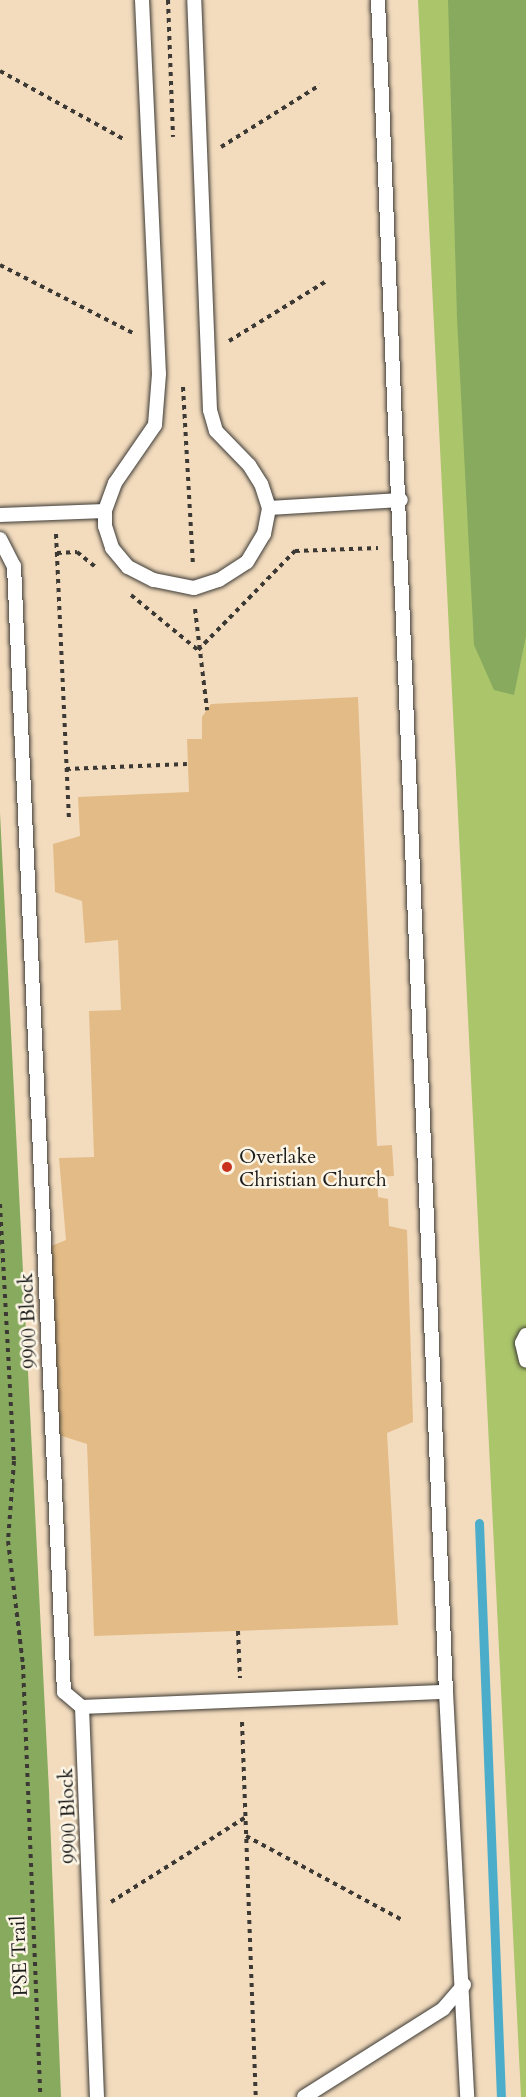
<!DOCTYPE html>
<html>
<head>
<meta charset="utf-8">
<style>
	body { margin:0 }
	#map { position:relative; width:526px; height:2097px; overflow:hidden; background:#f3dcbe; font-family:Cardo,serif }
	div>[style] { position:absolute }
	.green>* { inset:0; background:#abc56b }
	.forest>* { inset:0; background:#88aa5f }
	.stream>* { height:9px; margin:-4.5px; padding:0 4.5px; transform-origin:4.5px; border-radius:4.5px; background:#4cadcb }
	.building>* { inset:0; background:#e3bb86 }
	.path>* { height:4px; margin-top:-2px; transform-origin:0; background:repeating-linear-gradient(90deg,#3c3934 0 4.5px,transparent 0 9px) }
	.roads { filter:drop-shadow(0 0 2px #3c3934) drop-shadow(0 0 2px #3c3934) }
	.service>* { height:14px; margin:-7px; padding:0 7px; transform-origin:7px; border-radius:7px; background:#fff }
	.dots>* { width:16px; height:16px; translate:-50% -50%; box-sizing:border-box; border:3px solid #fcf5e5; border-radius:50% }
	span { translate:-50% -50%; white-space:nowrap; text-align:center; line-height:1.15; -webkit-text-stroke:5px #fcf5e5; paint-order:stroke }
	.poi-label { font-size:20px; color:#1c1c1c }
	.left { translate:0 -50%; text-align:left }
	.street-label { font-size:20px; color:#1c1c1c }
</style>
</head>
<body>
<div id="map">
	<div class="green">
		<div style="clip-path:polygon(418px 0,526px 0,526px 2097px,521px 2097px)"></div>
	</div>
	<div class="forest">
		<div style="clip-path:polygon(448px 0,526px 0,526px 636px,514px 695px,494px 690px,474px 645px,457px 318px)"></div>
		<div style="clip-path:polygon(0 813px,49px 1791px,61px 2097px,0 2097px)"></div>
	</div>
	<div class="stream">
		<div style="left:479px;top:1523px;width:574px;rotate:87.81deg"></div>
	</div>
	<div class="building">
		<div style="clip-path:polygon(358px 697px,377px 1146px,392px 1145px,394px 1176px,377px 1177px,378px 1197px,388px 1199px,389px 1226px,407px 1230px,413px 1422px,387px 1433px,398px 1625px,94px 1636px,87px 1444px,59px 1435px,51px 1246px,66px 1240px,59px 1158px,94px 1157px,89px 1011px,121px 1010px,118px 940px,85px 943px,82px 901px,55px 892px,53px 844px,80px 836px,78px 797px,189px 792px,187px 739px,202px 739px,202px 717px,211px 704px)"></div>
	</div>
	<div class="path">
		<div style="left:168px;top:0;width:137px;rotate:87.9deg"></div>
		<div style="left:0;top:71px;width:143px;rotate:28.9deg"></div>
		<div style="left:221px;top:147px;width:117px;rotate:-32.1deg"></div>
		<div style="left:0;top:265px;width:152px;rotate:27.1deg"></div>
		<div style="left:229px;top:341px;width:116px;rotate:-31.6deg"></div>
		<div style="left:183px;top:387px;width:179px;rotate:86.8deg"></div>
		<div style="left:56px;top:534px;width:287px;rotate:87.4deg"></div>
		<div style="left:57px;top:553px;width:20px;rotate:-3deg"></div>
		<div style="left:77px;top:552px;width:26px;rotate:39deg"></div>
		<div style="left:131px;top:595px;width:87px;rotate:39.4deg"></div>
		<div style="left:198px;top:650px;width:139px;rotate:-45.6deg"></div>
		<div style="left:295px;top:551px;width:83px;rotate:-2.1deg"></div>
		<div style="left:195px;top:609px;width:102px;rotate:83.2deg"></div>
		<div style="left:66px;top:769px;width:121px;rotate:-2.4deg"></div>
		<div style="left:0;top:1204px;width:257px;rotate:86.9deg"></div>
		<div style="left:14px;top:1461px;width:80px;rotate:94.3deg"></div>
		<div style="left:8px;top:1541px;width:125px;rotate:83.1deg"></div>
		<div style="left:23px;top:1665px;width:432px;rotate:87.7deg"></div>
		<div style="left:238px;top:1631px;width:47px;rotate:87.6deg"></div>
		<div style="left:242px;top:1722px;width:375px;rotate:87.9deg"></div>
		<div style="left:246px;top:1836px;width:179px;rotate:28.3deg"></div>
		<div style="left:111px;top:1902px;width:160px;rotate:-32.2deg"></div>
	</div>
	<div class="roads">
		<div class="service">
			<div style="left:142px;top:0;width:374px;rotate:87.4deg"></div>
			<div style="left:159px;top:374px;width:51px;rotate:94.5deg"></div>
			<div style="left:155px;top:425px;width:70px;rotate:124.6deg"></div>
			<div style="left:115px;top:483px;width:30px;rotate:110deg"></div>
			<div style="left:105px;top:511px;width:15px;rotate:90deg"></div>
			<div style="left:105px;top:526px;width:23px;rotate:72deg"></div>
			<div style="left:112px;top:548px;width:25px;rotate:50deg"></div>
			<div style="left:128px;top:567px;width:29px;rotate:27deg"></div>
			<div style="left:154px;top:580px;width:41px;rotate:11.3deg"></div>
			<div style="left:194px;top:588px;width:26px;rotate:-18deg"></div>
			<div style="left:219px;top:580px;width:33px;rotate:-33deg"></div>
			<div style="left:247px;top:562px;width:33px;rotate:-59deg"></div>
			<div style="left:264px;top:534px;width:26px;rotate:-79deg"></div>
			<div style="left:269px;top:508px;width:25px;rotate:-108deg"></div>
			<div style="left:261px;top:484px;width:22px;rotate:-122deg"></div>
			<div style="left:249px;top:465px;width:47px;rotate:-134.1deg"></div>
			<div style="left:216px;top:431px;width:22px;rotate:-106deg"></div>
			<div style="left:210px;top:410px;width:410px;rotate:-92.2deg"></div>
			<div style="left:378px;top:0;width:1693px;rotate:87.7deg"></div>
			<div style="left:446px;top:1692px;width:406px;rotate:87deg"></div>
			<div style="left:269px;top:508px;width:132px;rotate:-3.5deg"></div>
			<div style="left:0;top:515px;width:105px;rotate:-2.2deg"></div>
			<div style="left:0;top:539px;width:30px;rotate:63deg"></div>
			<div style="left:14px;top:566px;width:1127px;rotate:87.46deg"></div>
			<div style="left:64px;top:1692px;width:23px;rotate:40deg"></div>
			<div style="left:82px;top:1707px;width:390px;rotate:87.8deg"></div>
			<div style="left:526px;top:1335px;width:9px;rotate:117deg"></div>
			<div style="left:522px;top:1343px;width:18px;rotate:77deg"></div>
			<div style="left:82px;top:1707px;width:364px;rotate:-2.4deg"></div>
			<div style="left:304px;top:2097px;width:165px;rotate:-32.3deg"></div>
			<div style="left:443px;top:2009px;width:32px;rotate:-49deg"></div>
		</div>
	</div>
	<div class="dots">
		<div style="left:227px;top:1167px;background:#c8321e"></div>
	</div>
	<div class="poi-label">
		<span class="left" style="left:239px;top:1168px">Overlake<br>Christian Church</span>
	</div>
	<div class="street-label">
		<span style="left:28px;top:1321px;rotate:-93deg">9900 Block</span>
		<span style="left:68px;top:1816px;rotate:-93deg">9900 Block</span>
		<span style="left:19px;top:1956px;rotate:-92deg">PSE Trail</span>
	</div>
</div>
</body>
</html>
